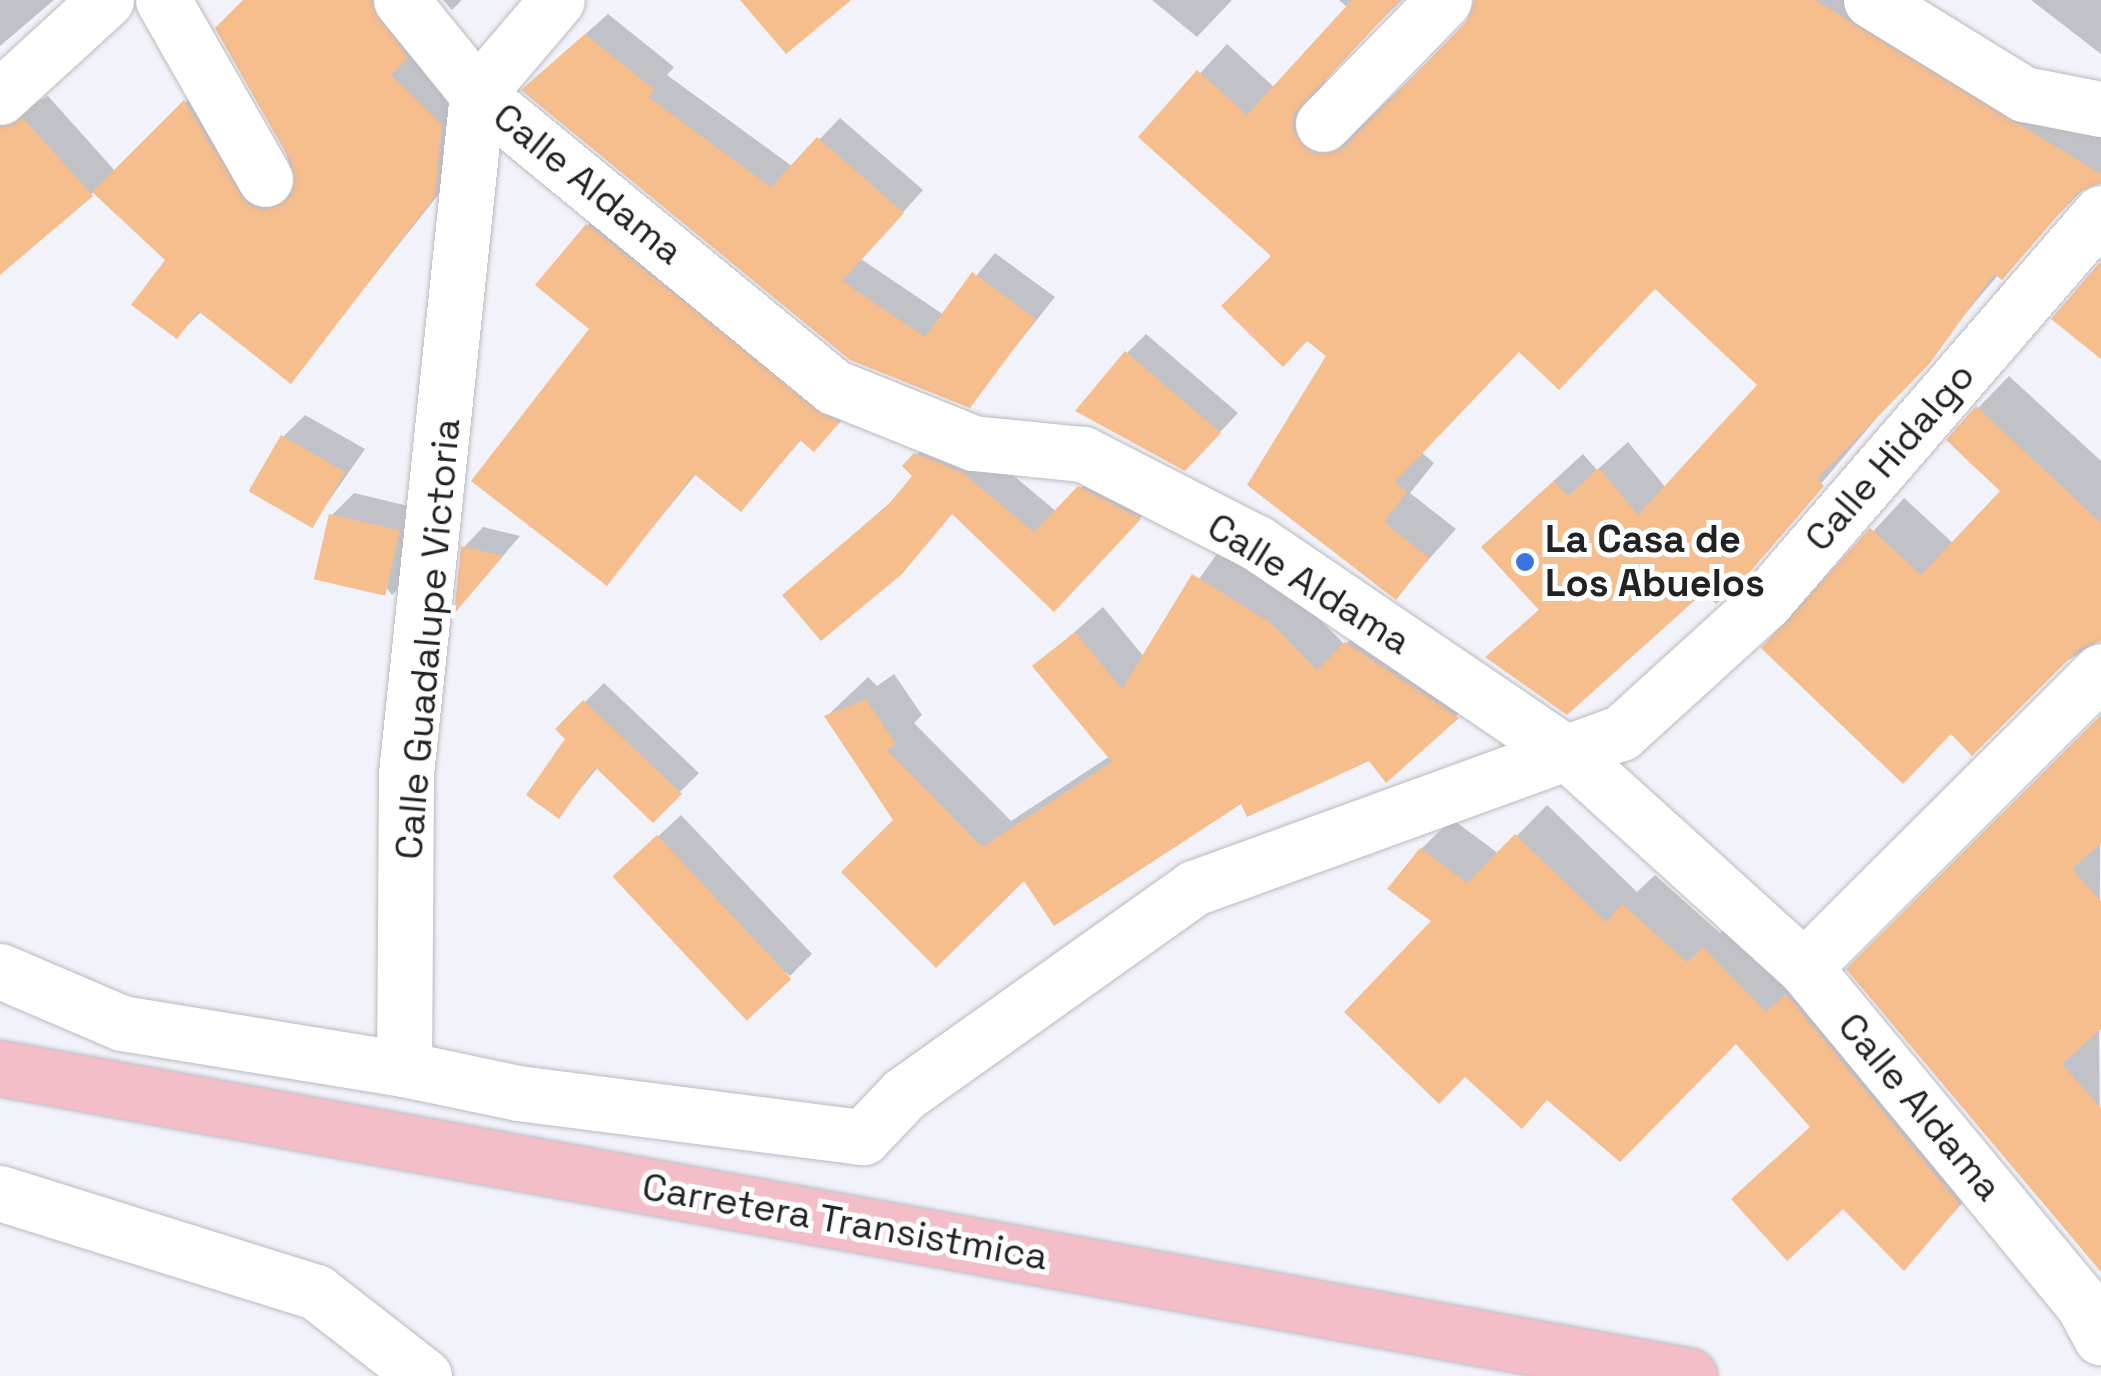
<!DOCTYPE html>
<html>
<head>
<meta charset="utf-8">
<style>
	body { margin:0 }
	#map { position:relative; width:2101px; height:1376px; overflow:hidden; background:#f2f2fa; font-family:"Space Grotesk",sans-serif }
	div>[style] { position:absolute }
	.shadow>* { inset:0; background:#0003 }
	.building>* { inset:0; background:#f6bd8d; transform-origin:0 0 }
	.roads { filter:drop-shadow(0 0 2px #bab9c1) drop-shadow(0 0 2px #bab9c1) }
	.minor>* { height:55px; margin:-27.5px; padding:0 27.5px; transform-origin:27.5px; border-radius:27.5px; background:#fff }
	.major>* { height:55px; margin:-27.5px; padding:0 27.5px; transform-origin:27.5px; border-radius:27.5px; background:#f4bec8 }
	.dots>* { width:28px; height:28px; translate:-50% -50%; box-sizing:border-box; border:5px solid #fff; border-radius:50% }
	span { translate:-50% -50%; white-space:nowrap; text-align:center; line-height:1.15; -webkit-text-stroke:10px #fff; paint-order:stroke }
	.street-label { font-size:38px; color:#222225 }
	.poi-label { font-size:38px; color:#222225; font-weight:700 }
	.left { translate:0 -50%; text-align:left }
</style>
</head>
<body>
<div id="map">
	<div class="shadow">
		<div style="clip-path:polygon(0 0,54px 0,0 46px)"></div>
		<div style="clip-path:polygon(246px 0,411px 0,468px 97px,462px 165px,291px 380px,202px 311px,177px 336px,168px 260px,95px 191px,9px 263px,0 256px,0 94px,31px 105px,48px 96px,116px 172px,213px 75px,294px 183px)"></div>
		<div style="clip-path:polygon(443px 0,462px 0,452px 10px)"></div>
		<div style="clip-path:polygon(1152px 0,1232px 0,1197px 37px)"></div>
		<div style="clip-path:polygon(1339px 0,1402px 0,1328px 72px,1320px 102px,1330px 120px,1360px 127px,1469px 23px,1474px 0,1896px 0,2101px 128px,2101px 184px,2091px 182px,1999px 274px,1741px 578px,1489px 656px,1541px 608px,1512px 519px,1583px 454px,1597px 470px,1628px 442px,1666px 488px,1761px 385px,1655px 287px,1519px 349px,1421px 452px,1434px 463px,1410px 493px,1456px 529px,1396px 596px,1329px 355px,1275px 255px,1142px 137px,1227px 44px,1275px 88px,1348px 8px)"></div>
		<div style="clip-path:polygon(2031px 0,2101px 0,2101px 54px)"></div>
		<div style="clip-path:polygon(608px 14px,674px 67px,667px 75px,793px 167px,840px 118px,923px 190px,861px 259px,944px 315px,995px 253px,1055px 297px,969px 405px,546px 69px)"></div>
		<div style="clip-path:polygon(610px 203px,859px 399px,836px 427px,802px 439px,741px 509px,697px 473px,607px 583px,588px 225px)"></div>
		<div style="clip-path:polygon(1146px 334px,1238px 413px,1205px 448px,1127px 353px)"></div>
		<div style="clip-path:polygon(2009px 376px,2101px 461px,2101px 640px,1952px 731px,1765px 648px,1904px 498px,1954px 544px,2003px 491px,1978px 408px)"></div>
		<div style="clip-path:polygon(305px 415px,365px 449px,312px 525px,283px 437px)"></div>
		<div style="clip-path:polygon(939px 432px,984px 451px,1057px 512px,1102px 466px,1161px 496px,1076px 586px,954px 512px,900px 572px,785px 595px,901px 493px,916px 476px,916px 455px)"></div>
		<div style="clip-path:polygon(354px 493px,421px 509px,414px 573px,392px 595px,331px 516px)"></div>
		<div style="clip-path:polygon(483px 527px,520px 536px,473px 591px,464px 547px)"></div>
		<div style="clip-path:polygon(1221px 548px,1298px 597px,1345px 645px,1373px 617px,1484px 690px,1387px 780px,1370px 758px,1024px 877px,896px 820px,827px 716px,868px 677px,877px 686px,894px 674px,922px 715px,914px 723px,1011px 821px,1110px 756px,1036px 666px,1103px 607px,1144px 657px)"></div>
		<div style="clip-path:polygon(604px 683px,699px 773px,653px 819px,598px 767px,559px 815px,568px 738px,558px 729px)"></div>
		<div style="clip-path:polygon(2101px 718px,2099px 1028px,2101px 1263px,1850px 969px)"></div>
		<div style="clip-path:polygon(1547px 805px,1637px 892px,1655px 875px,1720px 933px,1735px 918px,1989px 1173px,1904px 1268px,1843px 1205px,1812px 1126px,1737px 1040px,1434px 921px,1421px 849px,1452px 819px,1499px 854px)"></div>
		<div style="clip-path:polygon(681px 815px,812px 954px,790px 976px,638px 855px)"></div>
	</div>
	<div class="building">
		<div style="clip-path:polygon(243px 0,371px 0,408px 58px,391px 75px,442px 125px,435px 196px,291px 384px,198px 311px,177px 339px,131px 305px,165px 260px,92px 192px,184px 100px,248px 205px,266px 210px,291px 196px,292px 164px,215px 28px)"></div>
		<div style="clip-path:polygon(740px 0,851px 0,786px 54px)"></div>
		<div style="clip-path:polygon(1352px 0,1400px 0,1293px 115px,1293px 133px,1316px 154px,1345px 146px,1466px 22px,1474px 0,1815px 0,2101px 174px,2101px 183px,2077px 193px,2002px 280px,1994px 274px,1930px 363px,1817px 479px,1824px 486px,1743px 580px,1716px 604px,1704px 592px,1567px 715px,1485px 657px,1539px 610px,1481px 547px,1554px 481px,1568px 496px,1599px 468px,1638px 515px,1757px 385px,1655px 289px,1559px 390px,1519px 352px,1395px 482px,1407px 492px,1384px 522px,1429px 558px,1396px 600px,1247px 485px,1326px 356px,1307px 341px,1283px 367px,1221px 306px,1271px 256px,1138px 137px,1197px 70px,1247px 115px)"></div>
		<div style="clip-path:polygon(585px 34px,655px 90px,648px 97px,771px 187px,817px 137px,904px 213px,842px 281px,925px 337px,972px 272px,1036px 319px,970px 408px,850px 360px,521px 90px)"></div>
		<div style="clip-path:polygon(23px 118px,93px 196px,0 275px,0 127px)"></div>
		<div style="clip-path:polygon(586px 224px,839px 423px,814px 452px,800px 440px,741px 512px,694px 474px,607px 586px,471px 481px,589px 329px,535px 285px)"></div>
		<div style="clip-path:polygon(2101px 261px,2101px 359px,2051px 319px)"></div>
		<div style="clip-path:polygon(1125px 351px,1221px 433px,1185px 471px,1075px 411px)"></div>
		<div style="clip-path:polygon(1976px 406px,2101px 523px,2101px 641px,2079px 649px,1972px 756px,1951px 734px,1903px 784px,1761px 648px,1870px 528px,1921px 575px,2000px 491px,1946px 440px)"></div>
		<div style="left:281px;top:435px;width:74px;height:65px;rotate:30deg"></div>
		<div style="clip-path:polygon(914px 453px,962px 472px,1034px 532px,1078px 486px,1141px 519px,1054px 612px,952px 514px,902px 574px,821px 641px,782px 595px,889px 504px,912px 476px,902px 466px)"></div>
		<div style="left:329px;top:514px;width:73px;height:67px;rotate:13deg"></div>
		<div style="clip-path:polygon(461px 546px,503px 556px,454px 614px)"></div>
		<div style="clip-path:polygon(1192px 574px,1271px 623px,1317px 670px,1345px 642px,1459px 718px,1386px 783px,1369px 761px,1247px 817px,1241px 804px,1054px 926px,1024px 881px,936px 968px,841px 872px,893px 820px,824px 716px,866px 699px,896px 744px,887px 750px,982px 847px,1112px 762px,1032px 666px,1075px 632px,1122px 689px)"></div>
		<div style="clip-path:polygon(583px 700px,682px 794px,653px 823px,595px 767px,559px 819px,526px 795px,565px 739px,555px 729px)"></div>
		<div style="clip-path:polygon(2101px 715px,2101px 843px,2072px 869px,2101px 901px,2101px 1029px,2062px 1064px,2101px 1108px,2101px 1272px,1846px 969px)"></div>
		<div style="clip-path:polygon(1515px 834px,1606px 922px,1622px 904px,1687px 962px,1703px 947px,1766px 1012px,1786px 994px,1960px 1205px,1904px 1271px,1843px 1209px,1787px 1261px,1731px 1199px,1810px 1127px,1736px 1044px,1620px 1162px,1547px 1100px,1522px 1129px,1465px 1077px,1439px 1104px,1344px 1012px,1431px 921px,1387px 889px,1420px 848px,1467px 883px)"></div>
		<div style="left:657px;top:835px;width:197px;height:61px;rotate:47deg"></div>
	</div>
	<div class="roads">
		<div class="minor">
			<div style="left:163px;top:0;width:206px;rotate:60.3deg"></div>
			<div style="left:401px;top:0;width:121px;rotate:51deg"></div>
			<div style="left:477px;top:94px;width:462px;rotate:39.4deg"></div>
			<div style="left:834px;top:387px;width:150px;rotate:21.9deg"></div>
			<div style="left:973px;top:443px;width:111px;rotate:5.7deg"></div>
			<div style="left:1083px;top:454px;width:195px;rotate:27.1deg"></div>
			<div style="left:1257px;top:543px;width:379px;rotate:34.2deg"></div>
			<div style="left:1571px;top:756px;width:314px;rotate:42.2deg"></div>
			<div style="left:1804px;top:967px;width:438px;rotate:50.4deg"></div>
			<div style="left:2083px;top:1304px;width:38px;rotate:62deg"></div>
			<div style="left:1871px;top:0;width:180px;rotate:31.6deg"></div>
			<div style="left:2024px;top:94px;width:78px;rotate:11deg"></div>
			<div style="left:0;top:97px;width:144px;rotate:-42.5deg"></div>
			<div style="left:1323px;top:124px;width:173px;rotate:-45.7deg"></div>
			<div style="left:1804px;top:967px;width:419px;rotate:-44.9deg"></div>
			<div style="left:0;top:971px;width:133px;rotate:23.1deg"></div>
			<div style="left:122px;top:1023px;width:286px;rotate:9.3deg"></div>
			<div style="left:404px;top:1069px;width:295px;rotate:-89.6deg"></div>
			<div style="left:406px;top:774px;width:684px;rotate:-84.04deg"></div>
			<div style="left:477px;top:94px;width:123px;rotate:-49.6deg"></div>
			<div style="left:404px;top:1069px;width:116px;rotate:11.9deg"></div>
			<div style="left:518px;top:1093px;width:348px;rotate:7.3deg"></div>
			<div style="left:863px;top:1137px;width:59px;rotate:-46.4deg"></div>
			<div style="left:904px;top:1094px;width:356px;rotate:-35.4deg"></div>
			<div style="left:1194px;top:888px;width:454px;rotate:-20deg"></div>
			<div style="left:1621px;top:733px;width:195px;rotate:-42.3deg"></div>
			<div style="left:1765px;top:602px;width:514px;rotate:-49.18deg"></div>
			<div style="left:0;top:1193px;width:331px;rotate:17.4deg"></div>
			<div style="left:316px;top:1292px;width:137px;rotate:37.9deg"></div>
		</div>
		<div class="major">
			<div style="left:0;top:1068px;width:1717px;rotate:10.33deg"></div>
		</div>
	</div>
	<div class="dots">
		<div style="left:1525px;top:562px;background:#3d72e2"></div>
	</div>
	<div class="street-label">
		<span style="left:588px;top:184px;rotate:39deg">Calle Aldama</span>
		<span style="left:1890px;top:457px;rotate:-49deg">Calle Hidalgo</span>
		<span style="left:1309px;top:584px;rotate:32deg">Calle Aldama</span>
		<span style="left:428px;top:639px;rotate:-85deg">Calle Guadalupe Victoria</span>
		<span style="left:1920px;top:1107px;rotate:50deg">Calle Aldama</span>
		<span style="left:845px;top:1222px;rotate:10deg">Carretera Transistmica</span>
	</div>
	<div class="poi-label">
		<span class="left" style="left:1545px;top:562px">La Casa de<br>Los Abuelos</span>
	</div>
</div>
</body>
</html>
